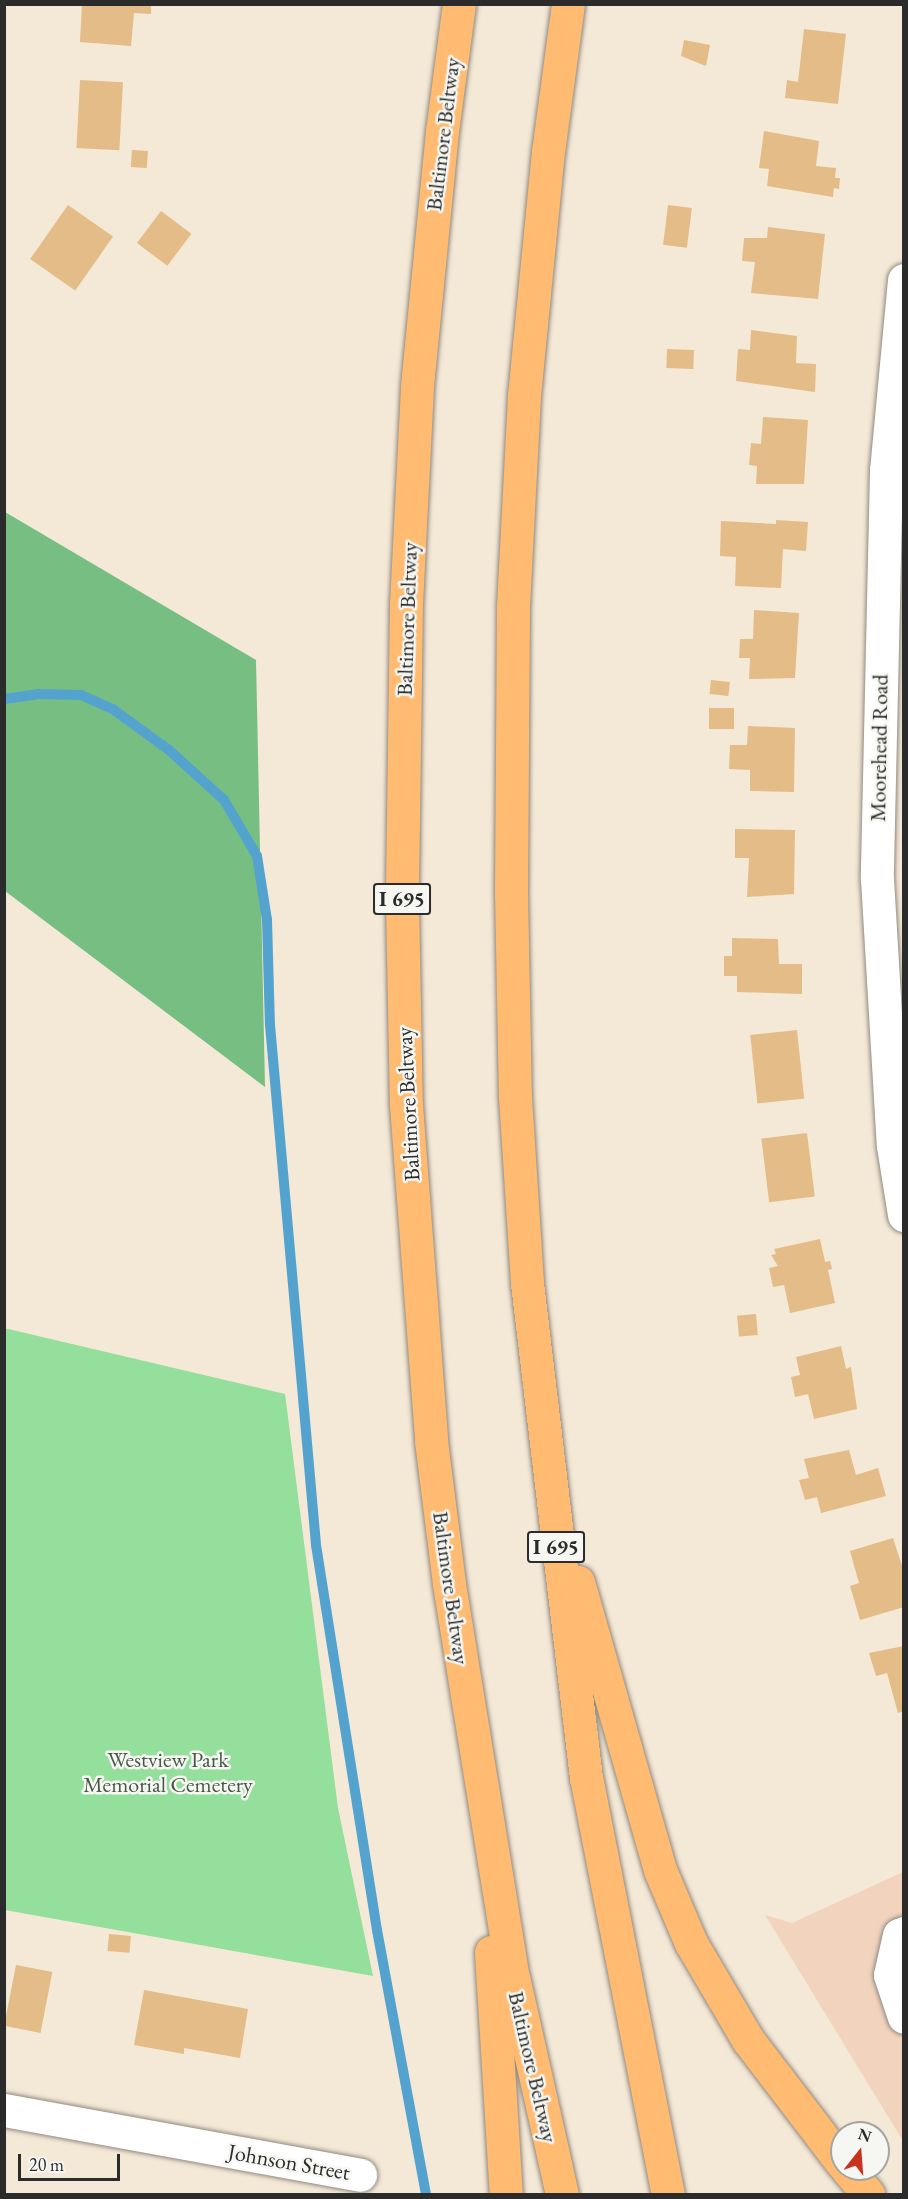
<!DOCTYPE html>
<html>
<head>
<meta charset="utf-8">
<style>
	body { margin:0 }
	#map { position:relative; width:908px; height:2199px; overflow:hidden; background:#f4e8d6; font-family:"EB Garamond",serif }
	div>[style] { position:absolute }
	.built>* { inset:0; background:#f2d4be }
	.green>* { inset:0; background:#94df9b }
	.forest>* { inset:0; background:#77be83 }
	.stream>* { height:10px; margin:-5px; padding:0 5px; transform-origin:5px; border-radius:5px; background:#54a3ce }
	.building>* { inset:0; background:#e4bc87; transform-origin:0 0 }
	.roads { filter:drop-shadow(0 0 2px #908a80) drop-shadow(0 0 2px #908a80) }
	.minor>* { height:33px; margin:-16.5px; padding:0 16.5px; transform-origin:16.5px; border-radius:16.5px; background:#fff }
	.highway>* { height:33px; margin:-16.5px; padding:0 16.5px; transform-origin:16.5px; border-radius:16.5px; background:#ffbb71 }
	span { translate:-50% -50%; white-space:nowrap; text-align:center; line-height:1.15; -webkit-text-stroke:5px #f6f6f2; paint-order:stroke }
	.shield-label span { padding:2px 4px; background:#f6f6f2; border:2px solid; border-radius:4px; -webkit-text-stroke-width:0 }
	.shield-label { font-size:21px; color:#2b2b2b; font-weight:700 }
	.street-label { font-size:22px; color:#2b2b2b }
	.park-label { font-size:22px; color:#455847 }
	.frame { position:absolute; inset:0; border:6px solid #2b2b2b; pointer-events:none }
	.north { position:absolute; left:830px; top:2121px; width:60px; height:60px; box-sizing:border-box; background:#f6f6f2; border:2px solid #a5a5a2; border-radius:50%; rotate:17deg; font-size:16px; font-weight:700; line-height:24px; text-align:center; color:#2b2b2b }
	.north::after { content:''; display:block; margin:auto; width:21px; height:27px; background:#c8321e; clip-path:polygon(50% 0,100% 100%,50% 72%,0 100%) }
	.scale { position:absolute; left:18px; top:2154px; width:102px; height:27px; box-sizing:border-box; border:3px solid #2b2b2b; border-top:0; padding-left:8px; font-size:18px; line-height:21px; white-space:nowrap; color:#2b2b2b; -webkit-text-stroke:4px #f6f6f2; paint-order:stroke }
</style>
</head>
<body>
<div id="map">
	<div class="built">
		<div style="clip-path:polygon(903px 1872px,903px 2141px,765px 1915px,792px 1923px)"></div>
	</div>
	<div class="green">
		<div style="clip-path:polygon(4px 1328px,285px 1394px,338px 1808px,373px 1976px,5px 1910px)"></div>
	</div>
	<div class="forest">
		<div style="clip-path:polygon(5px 512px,256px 660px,265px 1087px,5px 891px)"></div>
	</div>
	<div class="stream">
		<div style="left:4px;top:699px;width:34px;rotate:-8deg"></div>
		<div style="left:38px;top:694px;width:43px;rotate:1.3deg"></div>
		<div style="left:81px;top:695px;width:36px;rotate:24deg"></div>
		<div style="left:114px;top:710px;width:68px;rotate:36deg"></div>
		<div style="left:169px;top:750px;width:74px;rotate:42.3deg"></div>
		<div style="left:224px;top:800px;width:65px;rotate:59.5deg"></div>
		<div style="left:257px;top:856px;width:65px;rotate:81.1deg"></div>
		<div style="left:267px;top:920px;width:105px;rotate:88.4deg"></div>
		<div style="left:270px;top:1025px;width:522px;rotate:84.94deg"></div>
		<div style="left:316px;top:1545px;width:390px;rotate:81deg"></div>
		<div style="left:377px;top:1930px;width:269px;rotate:79.5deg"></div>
	</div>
	<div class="building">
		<div style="clip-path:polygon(82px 4px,151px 4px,151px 14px,134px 13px,131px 46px,80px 42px)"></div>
		<div style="clip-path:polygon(804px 29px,846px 34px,838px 104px,785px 98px,787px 80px,798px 82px)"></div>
		<div style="clip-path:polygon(684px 40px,710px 45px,706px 66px,681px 56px)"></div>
		<div style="left:80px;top:80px;width:43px;height:68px;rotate:3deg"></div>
		<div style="clip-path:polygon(764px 131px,819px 141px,816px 166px,836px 168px,835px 178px,840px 178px,839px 189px,834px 188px,833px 197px,767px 186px,769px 169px,759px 168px)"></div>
		<div style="left:132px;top:150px;width:16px;height:17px;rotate:4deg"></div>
		<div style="left:68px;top:205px;width:55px;height:66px;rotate:35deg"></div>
		<div style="left:668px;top:205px;width:24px;height:40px;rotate:7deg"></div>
		<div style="left:161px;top:211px;width:38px;height:40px;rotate:37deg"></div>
		<div style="clip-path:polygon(768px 227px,825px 234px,818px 299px,751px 293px,755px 262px,742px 261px,744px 238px,767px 238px)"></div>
		<div style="clip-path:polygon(751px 330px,797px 336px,796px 363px,816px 364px,815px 392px,736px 381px,738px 349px,750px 350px)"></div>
		<div style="left:667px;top:349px;width:27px;height:19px;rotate:2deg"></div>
		<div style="clip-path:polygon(763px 417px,808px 420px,804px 484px,756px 484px,757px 466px,749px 465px,751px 443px,761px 444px)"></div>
		<div style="clip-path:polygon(776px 520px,808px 522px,806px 551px,783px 549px,781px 588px,735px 586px,736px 557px,720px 556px,721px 521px,776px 524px)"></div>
		<div style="clip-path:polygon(754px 610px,799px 613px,795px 678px,749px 679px,750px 658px,739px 658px,740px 639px,753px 639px)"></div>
		<div style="left:711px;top:680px;width:19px;height:14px;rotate:6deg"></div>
		<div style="left:709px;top:708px;width:25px;height:21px"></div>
		<div style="clip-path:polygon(748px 726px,795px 728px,794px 792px,750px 791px,750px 770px,729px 769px,730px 745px,747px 745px)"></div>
		<div style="clip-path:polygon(735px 829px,795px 830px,794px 894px,747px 897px,749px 858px,735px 858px)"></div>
		<div style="clip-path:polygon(732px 938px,778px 939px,779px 964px,802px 964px,802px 994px,737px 992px,737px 976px,724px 976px,724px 956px,732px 956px)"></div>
		<div style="left:797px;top:1030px;width:69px;height:47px;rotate:84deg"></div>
		<div style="left:807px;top:1133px;width:64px;height:46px;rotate:83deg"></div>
		<div style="clip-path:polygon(820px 1239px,825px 1262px,830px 1261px,832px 1269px,828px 1270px,835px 1303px,790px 1313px,784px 1285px,773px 1287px,769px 1268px,778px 1266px,771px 1255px,776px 1254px,774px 1249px)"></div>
		<div style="left:756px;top:1314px;width:21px;height:19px;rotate:85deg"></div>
		<div style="clip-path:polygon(841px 1346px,846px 1369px,851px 1367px,857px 1409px,814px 1419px,808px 1394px,795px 1397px,791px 1377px,800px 1375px,796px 1357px)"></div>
		<div style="clip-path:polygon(849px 1450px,856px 1475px,878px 1468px,886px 1496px,821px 1513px,817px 1497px,805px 1500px,799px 1480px,809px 1478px,804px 1459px)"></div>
		<div style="clip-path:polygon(893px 1538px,904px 1572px,904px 1607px,860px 1620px,850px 1586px,859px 1583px,850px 1551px)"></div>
		<div style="clip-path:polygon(904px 1646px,904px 1711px,898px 1713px,887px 1673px,876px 1676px,869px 1653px)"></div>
		<div style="left:109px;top:1934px;width:22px;height:17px;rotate:5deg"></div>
		<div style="left:16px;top:1965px;width:37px;height:62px;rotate:11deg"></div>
		<div style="clip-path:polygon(144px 1990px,248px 2009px,240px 2058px,184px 2048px,184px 2054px,134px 2045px)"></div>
	</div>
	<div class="roads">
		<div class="minor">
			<div style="left:904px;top:280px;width:191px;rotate:95.4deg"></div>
			<div style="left:886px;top:470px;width:409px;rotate:91.3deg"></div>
			<div style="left:877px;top:879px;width:267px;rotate:86.6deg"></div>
			<div style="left:893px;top:1146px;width:70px;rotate:80.9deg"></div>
			<div style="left:904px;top:1933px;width:5px;rotate:158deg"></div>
			<div style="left:899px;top:1935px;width:41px;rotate:102.7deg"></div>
			<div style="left:890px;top:1975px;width:44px;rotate:71.6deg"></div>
			<div style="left:4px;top:2110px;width:362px;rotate:10.3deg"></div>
		</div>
		<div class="highway">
			<div style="left:459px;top:4px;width:128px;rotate:97.6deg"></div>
			<div style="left:442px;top:131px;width:257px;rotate:95.6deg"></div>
			<div style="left:417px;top:387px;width:216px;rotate:92.9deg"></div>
			<div style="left:406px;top:603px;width:299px;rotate:90.8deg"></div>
			<div style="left:402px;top:902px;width:203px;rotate:88.9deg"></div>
			<div style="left:406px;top:1105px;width:337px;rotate:85.7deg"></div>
			<div style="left:431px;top:1441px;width:144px;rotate:82.8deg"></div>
			<div style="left:449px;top:1584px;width:398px;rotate:80.8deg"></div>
			<div style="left:513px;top:1977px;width:222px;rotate:77.3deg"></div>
			<div style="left:568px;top:4px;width:148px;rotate:97.7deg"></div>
			<div style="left:548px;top:151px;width:246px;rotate:95.6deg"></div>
			<div style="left:524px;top:396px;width:210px;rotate:93deg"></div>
			<div style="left:513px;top:606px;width:286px;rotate:90.4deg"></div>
			<div style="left:511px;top:892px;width:205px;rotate:88.9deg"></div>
			<div style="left:515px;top:1097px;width:186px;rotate:86.3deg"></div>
			<div style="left:527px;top:1283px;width:498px;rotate:83.2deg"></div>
			<div style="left:586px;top:1777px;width:425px;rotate:78.9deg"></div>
			<div style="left:578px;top:1582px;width:299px;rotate:74.1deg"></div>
			<div style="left:660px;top:1870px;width:79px;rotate:67deg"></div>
			<div style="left:691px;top:1943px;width:113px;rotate:59.6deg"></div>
			<div style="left:748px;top:2040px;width:155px;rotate:52.6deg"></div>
			<div style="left:491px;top:1952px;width:242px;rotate:86.5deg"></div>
			<div style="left:847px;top:2169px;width:33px;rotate:50deg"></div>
		</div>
	</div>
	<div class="shield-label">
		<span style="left:402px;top:899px">I 695</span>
		<span style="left:556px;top:1547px">I 695</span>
	</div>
	<div class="street-label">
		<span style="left:443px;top:134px;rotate:-83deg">Baltimore Beltway</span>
		<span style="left:407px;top:619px;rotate:-88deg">Baltimore Beltway</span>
		<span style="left:879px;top:748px;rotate:-89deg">Moorehead Road</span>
		<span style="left:408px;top:1104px;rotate:-93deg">Baltimore Beltway</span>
		<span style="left:451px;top:1588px;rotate:82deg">Baltimore Beltway</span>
		<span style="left:533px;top:2067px;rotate:77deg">Baltimore Beltway</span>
		<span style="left:289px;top:2162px;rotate:10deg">Johnson Street</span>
	</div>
	<div class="park-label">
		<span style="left:168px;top:1772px">Westview Park<br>Memorial Cemetery</span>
	</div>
	<div class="frame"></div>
	<div class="north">N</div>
	<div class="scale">20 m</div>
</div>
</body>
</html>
